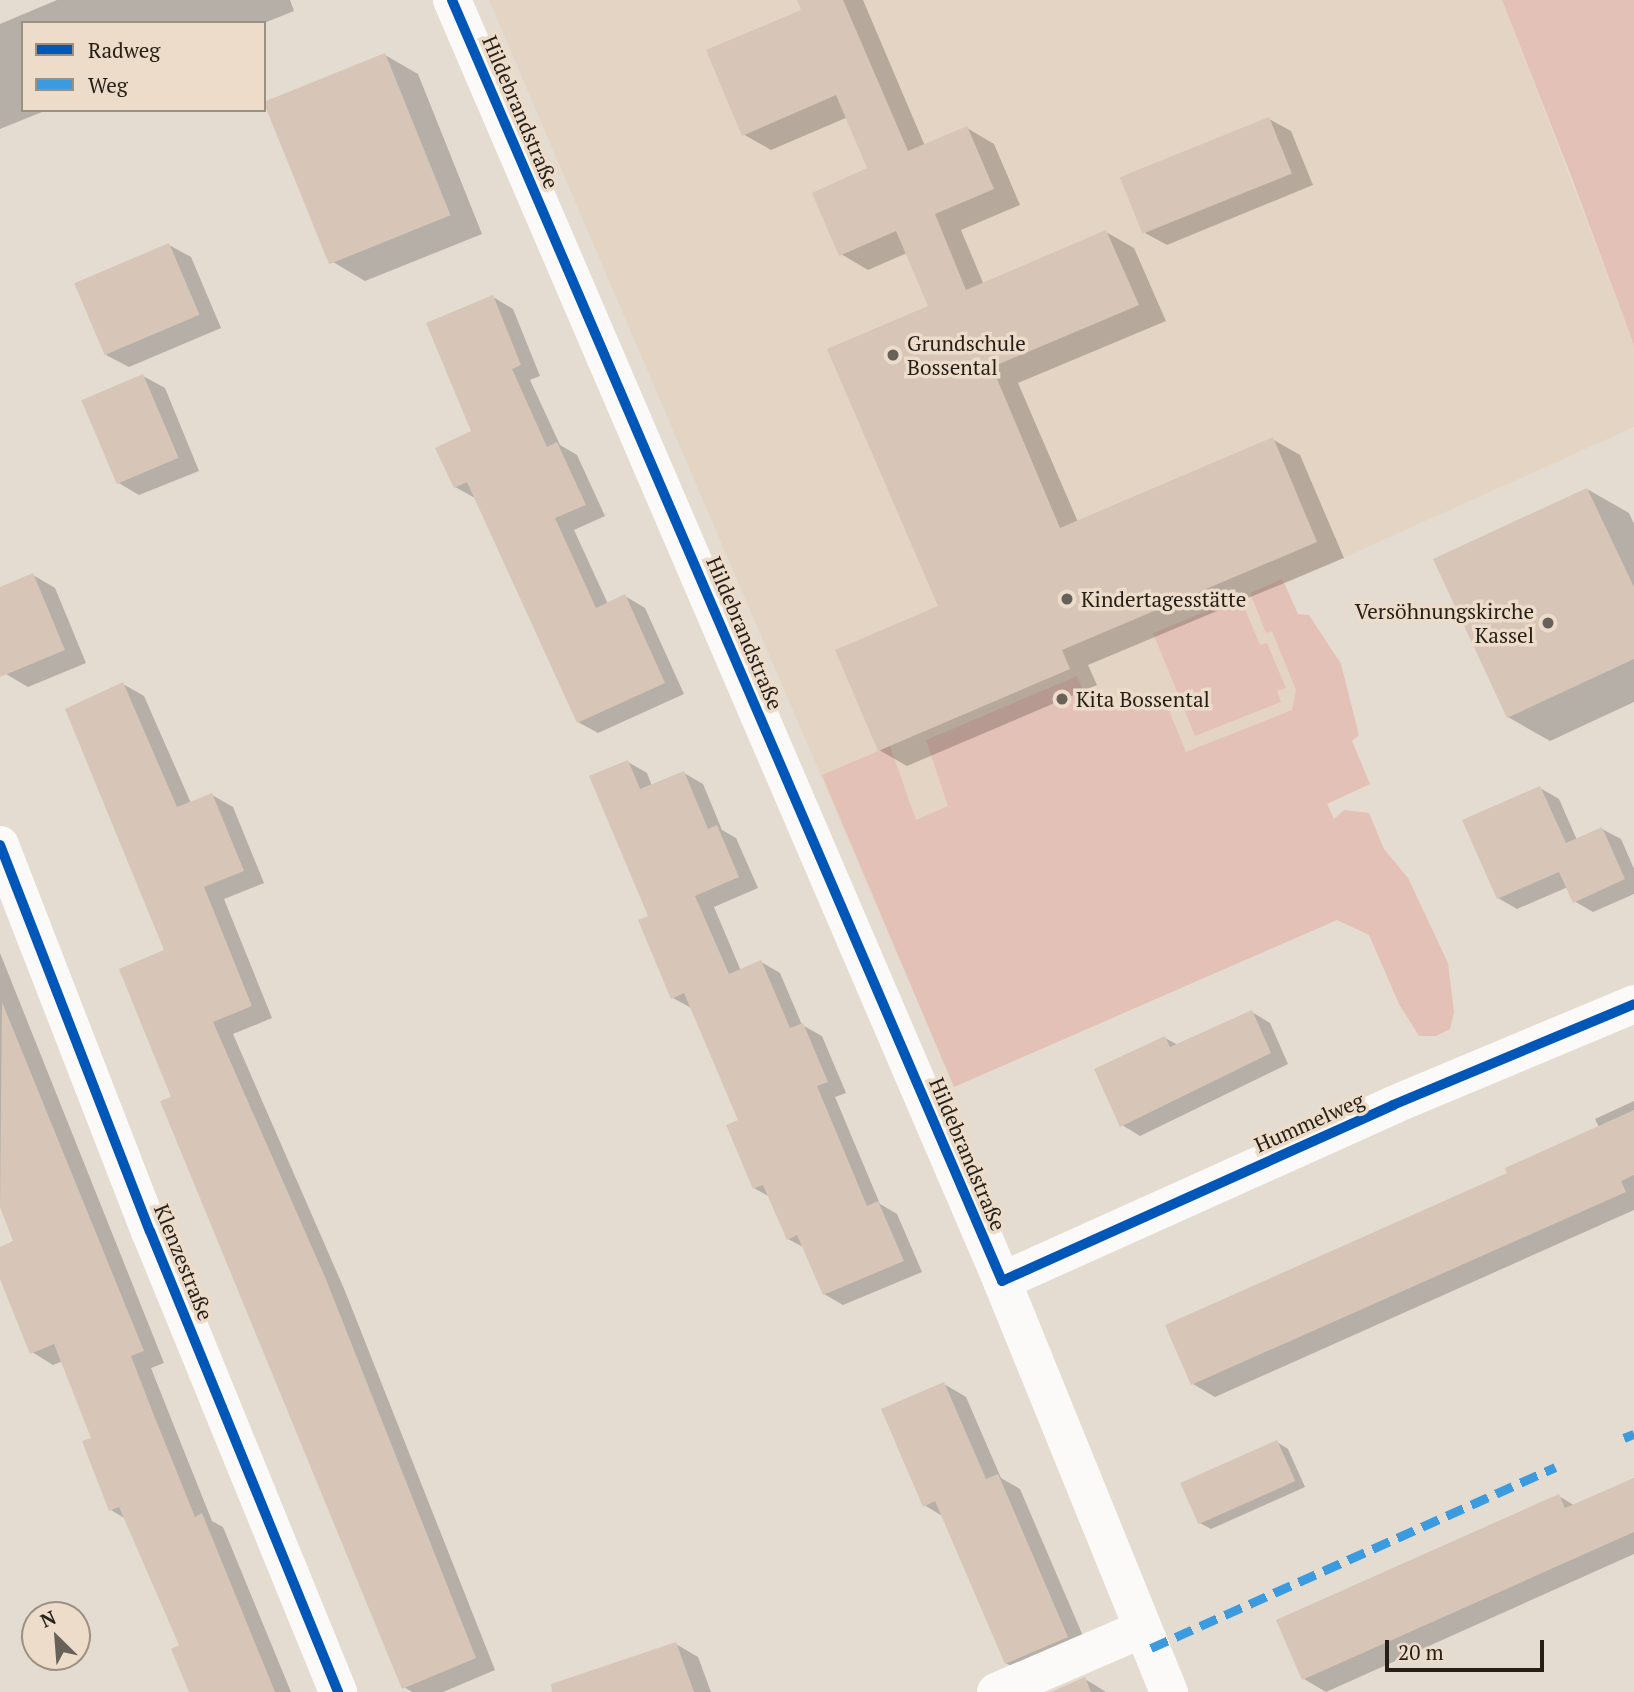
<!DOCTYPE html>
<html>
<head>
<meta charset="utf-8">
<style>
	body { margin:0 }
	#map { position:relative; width:1634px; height:1692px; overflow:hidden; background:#e4dbd1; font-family:"PT Serif",serif }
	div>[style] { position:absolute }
	.built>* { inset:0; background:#e4d4c3 }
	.green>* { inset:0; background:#e4c1b7 }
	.shadow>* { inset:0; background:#0003 }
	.building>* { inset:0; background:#d7c5b8; transform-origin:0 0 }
	.minor>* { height:38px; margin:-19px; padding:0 19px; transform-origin:19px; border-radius:19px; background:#fbfaf8 }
	.quiet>* { height:9px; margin-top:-4.5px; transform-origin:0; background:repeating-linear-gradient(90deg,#3c9bdf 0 18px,transparent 0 27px) }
	.cycleway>* { height:10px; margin:-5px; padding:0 5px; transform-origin:5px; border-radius:5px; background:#0057b8 }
	.dots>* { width:19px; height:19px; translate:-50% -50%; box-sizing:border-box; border:4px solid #ecdcc9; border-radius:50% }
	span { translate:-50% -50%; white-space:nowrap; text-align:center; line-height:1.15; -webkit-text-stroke:7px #ecdcc9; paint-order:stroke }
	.street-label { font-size:21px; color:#251f18 }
	.poi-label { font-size:21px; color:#251f18 }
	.left { translate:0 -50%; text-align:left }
	.right { translate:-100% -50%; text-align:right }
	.legend { position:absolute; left:21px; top:21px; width:245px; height:91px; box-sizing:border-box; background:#ecdcc9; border:2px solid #9c9082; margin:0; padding:9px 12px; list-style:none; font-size:21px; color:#251f18 }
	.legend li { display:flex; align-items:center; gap:14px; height:35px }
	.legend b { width:35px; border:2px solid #9c9082 }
	.north { position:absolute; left:21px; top:1601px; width:70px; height:70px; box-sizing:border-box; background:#ecdcc9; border:2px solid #9c9082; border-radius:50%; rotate:335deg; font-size:19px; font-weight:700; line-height:28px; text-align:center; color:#251f18 }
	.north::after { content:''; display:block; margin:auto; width:24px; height:32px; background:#686159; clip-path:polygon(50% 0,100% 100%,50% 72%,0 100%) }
	.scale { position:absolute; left:1385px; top:1640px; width:159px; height:32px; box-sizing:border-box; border:4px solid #251f18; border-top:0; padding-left:9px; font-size:21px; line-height:24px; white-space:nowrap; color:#251f18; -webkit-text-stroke:5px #ecdcc9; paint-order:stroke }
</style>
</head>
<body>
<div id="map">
	<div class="built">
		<div style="clip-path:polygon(489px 0,1502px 0,1634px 345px,1634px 427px,1285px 584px,1370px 784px,1327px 803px,1371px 905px,954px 1087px)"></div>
	</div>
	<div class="green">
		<div style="clip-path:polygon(1502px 0,1634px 0,1634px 345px,1570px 173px)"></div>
		<div style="clip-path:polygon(1282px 579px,1298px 614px,1309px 615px,1341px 664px,1359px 735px,1352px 741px,1370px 784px,1327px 804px,1334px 819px,1344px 810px,1369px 813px,1384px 849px,1408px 878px,1448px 963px,1454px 1012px,1450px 1029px,1436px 1036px,1419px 1036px,1399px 1004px,1369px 935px,1337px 920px,954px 1087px,822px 775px,890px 746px,916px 820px,948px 806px,926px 740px,1077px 676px,1089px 704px,1106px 697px,1109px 705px,1137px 708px,1164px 698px,1186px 752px,1292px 710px,1296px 690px,1272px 631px,1266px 633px,1250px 593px)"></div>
		<div style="clip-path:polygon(1240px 597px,1260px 645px,1267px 643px,1286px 688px,1277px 691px,1281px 702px,1195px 736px,1153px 633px)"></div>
	</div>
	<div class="shadow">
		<div style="clip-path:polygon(57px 0,290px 0,294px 11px,264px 23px,23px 23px,23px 110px,47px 110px,0 129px,0 24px)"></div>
		<div style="clip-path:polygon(799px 0,863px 0,925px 146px,967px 128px,994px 144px,1020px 205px,961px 230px,984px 285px,1106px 232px,1134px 248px,1166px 321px,1018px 383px,1078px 522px,1272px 439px,1300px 455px,1344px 558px,1088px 665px,1097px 685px,907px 766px,879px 750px,941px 606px,931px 307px,907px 253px,868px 270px,841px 254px,869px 169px,848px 117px,771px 150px,743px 134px,804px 11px)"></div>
		<div style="clip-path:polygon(385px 55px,418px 74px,482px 234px,365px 281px,333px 262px)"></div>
		<div style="clip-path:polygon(1269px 119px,1291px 131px,1313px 185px,1167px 245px,1145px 233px)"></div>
		<div style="clip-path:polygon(169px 245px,191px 257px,221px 328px,129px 367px,106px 355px)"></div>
		<div style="clip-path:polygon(493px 297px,513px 309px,540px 376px,530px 380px,560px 445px,577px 455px,605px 516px,574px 530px,608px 604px,625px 596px,645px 608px,684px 694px,598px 733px,578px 722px,475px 498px,455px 487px,474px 432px)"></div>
		<div style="clip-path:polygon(143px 376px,165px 388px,199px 471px,139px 495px,117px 482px)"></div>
		<div style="clip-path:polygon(1587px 489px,1629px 513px,1634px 524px,1634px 702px,1550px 741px,1508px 717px)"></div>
		<div style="clip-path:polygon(33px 575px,55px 588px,86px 663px,28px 687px,6px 674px,0 659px,0 589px)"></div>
		<div style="clip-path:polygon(123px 684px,144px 696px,191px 803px,212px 795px,233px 807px,264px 883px,224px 899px,272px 1018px,233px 1034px,345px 1291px,495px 1670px,443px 1692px,412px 1692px,404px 1687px,173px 1098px,167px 951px)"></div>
		<div style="clip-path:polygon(628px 762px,647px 773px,652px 786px,684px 773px,703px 784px,722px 830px,736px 838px,758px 888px,714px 907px,741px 971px,761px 962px,780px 973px,802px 1025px,822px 1036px,846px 1093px,835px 1097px,880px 1204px,897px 1214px,922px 1272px,843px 1305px,824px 1294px,805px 1248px,788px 1239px,770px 1197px,754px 1188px,741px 1121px,693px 1009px,673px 998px,650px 917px)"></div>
		<div style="clip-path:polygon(1540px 788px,1559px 799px,1577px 840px,1602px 829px,1621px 839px,1634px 869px,1634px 894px,1593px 912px,1574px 901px,1568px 887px,1517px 909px,1498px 898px)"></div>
		<div style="clip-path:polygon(0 953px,164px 1363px,151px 1368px,174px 1426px,212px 1521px,223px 1527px,291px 1692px,191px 1692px,181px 1646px,126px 1519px,111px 1510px,94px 1438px,63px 1361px,53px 1365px,32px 1352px,0 1274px,0 1248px,16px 1242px,0 1202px)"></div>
		<div style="clip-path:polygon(1252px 1012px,1270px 1023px,1288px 1064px,1140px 1136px,1122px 1125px,1165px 1038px,1178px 1045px)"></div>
		<div style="clip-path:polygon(1634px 1101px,1634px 1210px,1215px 1397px,1193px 1384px,1509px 1174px,1599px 1127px,1595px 1119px)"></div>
		<div style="clip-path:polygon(944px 1384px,966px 1397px,1001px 1478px,1020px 1489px,1089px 1650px,1028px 1676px,1006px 1663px,944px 1517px,924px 1505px)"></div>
		<div style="clip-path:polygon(1277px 1442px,1288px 1449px,1305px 1487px,1211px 1529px,1200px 1523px)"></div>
		<div style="clip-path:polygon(1634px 1480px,1634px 1554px,1326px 1692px,1304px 1679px,1559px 1496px,1575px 1506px)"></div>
		<div style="clip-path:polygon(676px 1644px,698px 1657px,711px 1692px,620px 1692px)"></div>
		<div style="clip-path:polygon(1085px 1679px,1106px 1692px,1056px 1692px)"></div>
	</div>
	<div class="building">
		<div style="clip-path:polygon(797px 0,843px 0,908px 151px,967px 126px,994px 189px,935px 214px,966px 290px,1106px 230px,1139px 305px,992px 367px,1060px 528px,1273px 437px,1317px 542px,1062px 650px,1070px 669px,878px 751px,835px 650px,938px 606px,827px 349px,928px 306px,896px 231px,839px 256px,812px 193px,867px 168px,836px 95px,742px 136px,706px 50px,801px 10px)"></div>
		<div style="left:385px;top:53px;width:175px;height:131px;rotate:68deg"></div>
		<div style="left:1269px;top:117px;width:61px;height:161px;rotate:68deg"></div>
		<div style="left:169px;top:243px;width:78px;height:103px;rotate:67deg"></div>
		<div style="clip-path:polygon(493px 295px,521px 365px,512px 369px,547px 447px,557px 442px,586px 505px,555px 518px,596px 608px,625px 594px,665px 683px,577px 723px,467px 482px,454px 488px,435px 448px,471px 431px,426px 323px)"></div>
		<div style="left:143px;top:374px;width:91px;height:67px;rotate:67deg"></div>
		<div style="clip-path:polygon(1587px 488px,1634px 587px,1634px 659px,1507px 718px,1433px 559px)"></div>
		<div style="clip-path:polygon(33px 573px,65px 650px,0 677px,0 587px)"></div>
		<div style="clip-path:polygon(123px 682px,177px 807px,212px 793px,244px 871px,204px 887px,252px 1006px,213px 1022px,325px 1277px,476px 1658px,402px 1689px,160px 1101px,171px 1097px,119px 969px,164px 950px,65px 709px)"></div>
		<div style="clip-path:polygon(628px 760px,640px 789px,684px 771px,708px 829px,717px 825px,739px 877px,695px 896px,729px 974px,761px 960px,790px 1028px,803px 1023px,828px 1082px,817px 1086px,867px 1206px,878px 1201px,904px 1261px,823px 1295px,797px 1235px,787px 1240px,763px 1185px,753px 1189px,726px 1125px,738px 1120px,684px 993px,671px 999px,638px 920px,648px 916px,589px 776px)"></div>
		<div style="clip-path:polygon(1540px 786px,1566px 843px,1602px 827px,1625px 879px,1573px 903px,1559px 872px,1497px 899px,1462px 820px)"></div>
		<div style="clip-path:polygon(2px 1002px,144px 1351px,131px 1356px,153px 1413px,195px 1517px,202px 1513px,275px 1692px,189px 1692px,171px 1649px,179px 1645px,119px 1507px,109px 1511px,82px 1441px,91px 1438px,54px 1344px,30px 1354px,0 1279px,0 1247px,13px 1241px,0 1207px)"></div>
		<div style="clip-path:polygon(1252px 1010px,1271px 1053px,1120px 1127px,1094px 1069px,1165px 1036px,1170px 1047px)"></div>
		<div style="clip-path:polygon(1634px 1110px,1634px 1175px,1621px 1181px,1626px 1192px,1191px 1385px,1165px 1325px,1507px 1173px,1505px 1168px)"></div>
		<div style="clip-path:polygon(944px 1382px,986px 1479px,998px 1474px,1068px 1637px,1005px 1664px,935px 1501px,923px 1507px,881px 1409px)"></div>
		<div style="left:1277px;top:1440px;width:45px;height:106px;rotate:66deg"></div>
		<div style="clip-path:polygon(1634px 1478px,1634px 1532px,1302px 1680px,1276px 1620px,1559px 1494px,1565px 1508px)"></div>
		<div style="clip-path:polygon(676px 1642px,694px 1692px,552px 1692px,551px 1684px)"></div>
		<div style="clip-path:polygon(1085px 1677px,1091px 1692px,1051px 1692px)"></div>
	</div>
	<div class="minor">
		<div style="left:452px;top:0;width:1394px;rotate:66.76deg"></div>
		<div style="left:1002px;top:1281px;width:444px;rotate:67.9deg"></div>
		<div style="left:0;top:845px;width:414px;rotate:68.8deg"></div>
		<div style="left:150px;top:1231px;width:498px;rotate:67.8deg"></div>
		<div style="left:1002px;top:1281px;width:429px;rotate:-24.2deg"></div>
		<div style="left:1393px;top:1105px;width:261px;rotate:-22.7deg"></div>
		<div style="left:996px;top:1692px;width:159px;rotate:-23.3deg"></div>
	</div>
	<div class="quiet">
		<div style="left:1624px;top:1438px;width:11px;rotate:-22deg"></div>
		<div style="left:1151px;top:1648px;width:443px;rotate:-24.1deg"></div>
	</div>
	<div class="cycleway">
		<div style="left:452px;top:0;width:1394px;rotate:66.76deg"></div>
		<div style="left:1002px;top:1281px;width:429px;rotate:-24.2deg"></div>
		<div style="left:1393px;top:1105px;width:261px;rotate:-22.7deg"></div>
		<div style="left:0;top:845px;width:414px;rotate:68.8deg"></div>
		<div style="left:150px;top:1231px;width:498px;rotate:67.8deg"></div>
	</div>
	<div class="dots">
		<div style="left:893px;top:355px;background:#686159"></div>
		<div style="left:1067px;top:599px;background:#686159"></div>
		<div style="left:1548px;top:623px;background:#686159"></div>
		<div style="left:1062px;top:699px;background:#686159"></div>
	</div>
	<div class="street-label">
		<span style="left:521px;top:112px;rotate:67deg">Hildebrandstraße</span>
		<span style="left:745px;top:633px;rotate:67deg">Hildebrandstraße</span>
		<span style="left:1309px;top:1122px;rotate:-24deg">Hummelweg</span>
		<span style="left:968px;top:1154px;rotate:67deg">Hildebrandstraße</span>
		<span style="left:184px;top:1262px;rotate:68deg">Klenzestraße</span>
	</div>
	<div class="poi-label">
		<span class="left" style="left:907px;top:355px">Grundschule<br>Bossental</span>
		<span class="left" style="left:1081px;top:599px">Kindertagesstätte</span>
		<span class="right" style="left:1534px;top:623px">Versöhnungskirche<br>Kassel</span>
		<span class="left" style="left:1076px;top:699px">Kita Bossental</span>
	</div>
	<ul class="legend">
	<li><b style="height:9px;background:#0057b8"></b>Radweg</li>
	<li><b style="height:9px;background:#3c9bdf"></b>Weg</li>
	</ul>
	<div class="north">N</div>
	<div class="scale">20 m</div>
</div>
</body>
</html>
